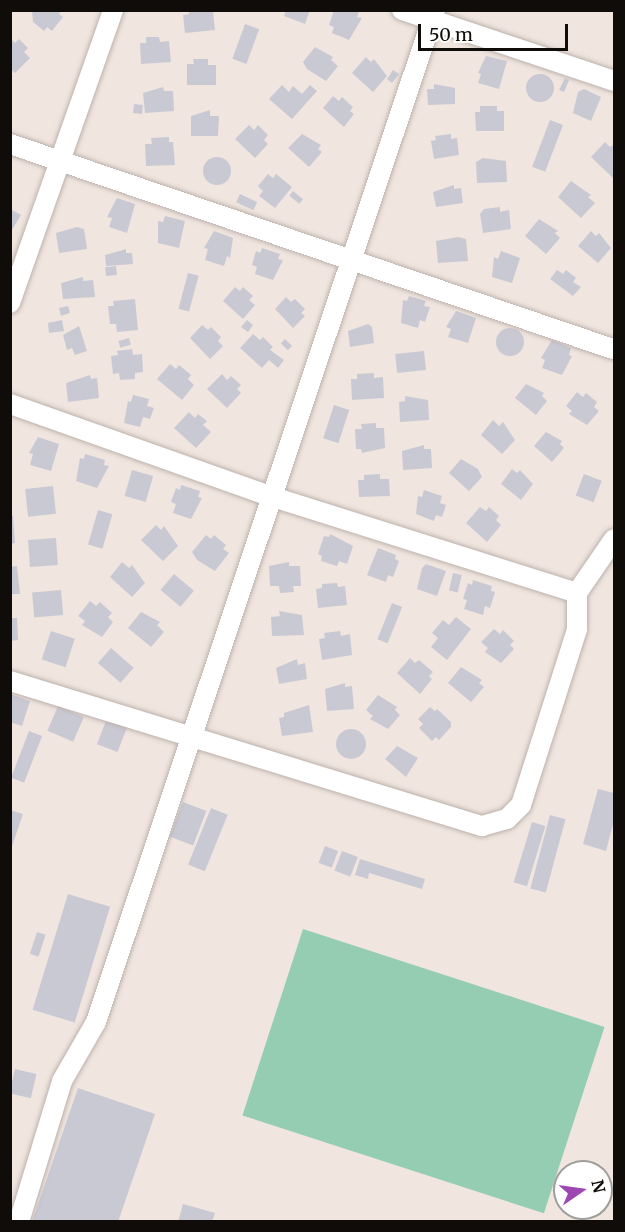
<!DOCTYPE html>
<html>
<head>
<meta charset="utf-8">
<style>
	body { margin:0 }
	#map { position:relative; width:625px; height:1232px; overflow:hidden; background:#f0e5df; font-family:Merriweather,serif }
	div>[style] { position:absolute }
	.green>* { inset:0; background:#94cdb2; transform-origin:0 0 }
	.building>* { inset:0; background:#c9c9d4; transform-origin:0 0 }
	.round { border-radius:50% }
	.roads { filter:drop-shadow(0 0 2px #bcb1ac) drop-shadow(0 0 2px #bcb1ac) }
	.street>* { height:20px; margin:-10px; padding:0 10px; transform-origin:10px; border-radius:10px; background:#fff }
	span { translate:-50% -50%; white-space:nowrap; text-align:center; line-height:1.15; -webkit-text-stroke:5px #fff; paint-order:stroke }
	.frame { position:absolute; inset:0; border:12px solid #100c0a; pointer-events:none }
	.north { position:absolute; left:553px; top:1160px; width:60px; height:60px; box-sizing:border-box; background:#fff; border:2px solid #9f9e9d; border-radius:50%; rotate:77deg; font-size:16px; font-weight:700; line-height:24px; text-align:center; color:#100c0a }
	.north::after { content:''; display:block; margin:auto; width:21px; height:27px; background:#9e46b2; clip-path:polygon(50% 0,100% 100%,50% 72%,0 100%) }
	.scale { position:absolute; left:418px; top:24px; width:150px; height:27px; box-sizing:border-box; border:3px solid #100c0a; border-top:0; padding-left:8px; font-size:18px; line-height:21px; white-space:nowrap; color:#100c0a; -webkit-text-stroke:4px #fff; paint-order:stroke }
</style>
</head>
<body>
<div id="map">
	<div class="green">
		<div style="left:303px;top:929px;width:317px;height:196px;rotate:18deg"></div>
	</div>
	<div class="building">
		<div style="clip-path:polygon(32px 10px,61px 10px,59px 14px,63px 17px,52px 31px,47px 27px,44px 31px,33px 22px)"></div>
		<div style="clip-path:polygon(189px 10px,213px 12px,215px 30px,185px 33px,183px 15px,189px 14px)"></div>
		<div style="clip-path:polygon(286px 10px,310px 10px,305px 24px,284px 16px)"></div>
		<div style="clip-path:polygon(334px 10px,359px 12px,357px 17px,362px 18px,349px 40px,332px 33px,334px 27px,329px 25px)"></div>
		<div style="left:245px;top:24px;width:15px;height:37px;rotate:20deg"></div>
		<div style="clip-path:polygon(146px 37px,159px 37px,160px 42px,169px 41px,171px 62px,141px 64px,140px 43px,146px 43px)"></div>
		<div style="clip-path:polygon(10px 38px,15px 43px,19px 39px,28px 48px,24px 52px,30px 58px,15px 73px,10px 68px)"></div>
		<div style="clip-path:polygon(315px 47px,333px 57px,331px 60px,338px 66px,326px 81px,307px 69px,303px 62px)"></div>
		<div style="clip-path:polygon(486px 56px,507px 61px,499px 89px,478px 83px,481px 74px,478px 73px)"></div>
		<div style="clip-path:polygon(366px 57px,371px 62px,374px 59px,387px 76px,373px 92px,352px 73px)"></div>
		<div style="clip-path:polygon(193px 59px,208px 59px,208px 65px,216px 65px,216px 85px,187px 85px,187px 64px,194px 64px)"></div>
		<div style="clip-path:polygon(393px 70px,399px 74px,392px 83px,387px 79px)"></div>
		<div class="round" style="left:526px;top:74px;width:28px;height:28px"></div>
		<div style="clip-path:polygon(565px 78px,569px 80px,564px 92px,559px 90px)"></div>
		<div style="clip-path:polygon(434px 84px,455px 88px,455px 104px,428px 105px,427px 89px,434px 89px)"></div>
		<div style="clip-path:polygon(282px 85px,289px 92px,293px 86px,302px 94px,310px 85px,317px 91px,292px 119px,269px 99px)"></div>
		<div style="clip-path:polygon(163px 87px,164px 91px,173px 91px,174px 111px,145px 113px,143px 93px)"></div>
		<div style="clip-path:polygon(584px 89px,601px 97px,591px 121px,573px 113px,578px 92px)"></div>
		<div style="clip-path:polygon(333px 96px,339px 101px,342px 97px,353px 107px,350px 111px,354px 114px,344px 127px,323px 108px)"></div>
		<div style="left:134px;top:104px;width:9px;height:9px;rotate:6deg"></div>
		<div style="clip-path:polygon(480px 106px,497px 106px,497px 111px,504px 111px,504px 131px,476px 131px,475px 112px,480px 112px)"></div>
		<div style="clip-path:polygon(210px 110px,210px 116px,219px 116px,218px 136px,191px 136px,191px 116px)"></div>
		<div style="left:550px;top:120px;width:14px;height:50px;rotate:21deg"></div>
		<div style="clip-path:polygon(249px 125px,254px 130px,258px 125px,268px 135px,264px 140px,268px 144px,255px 158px,235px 139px)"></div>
		<div style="clip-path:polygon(302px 134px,321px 145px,318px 149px,322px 152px,309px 167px,288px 148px)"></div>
		<div style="clip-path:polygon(451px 134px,451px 139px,457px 138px,459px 155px,434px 159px,431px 141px,436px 140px,435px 136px)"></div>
		<div style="clip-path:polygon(169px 137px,169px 142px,173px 142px,175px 165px,146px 166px,145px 144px,152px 144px,151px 138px)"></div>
		<div style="clip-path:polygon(605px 142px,610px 147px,614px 145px,614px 179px,591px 157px)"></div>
		<div class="round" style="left:203px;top:157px;width:28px;height:28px"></div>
		<div style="clip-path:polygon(483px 158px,506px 161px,507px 182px,477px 183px,476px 162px)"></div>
		<div style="clip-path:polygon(268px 174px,273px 178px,276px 174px,292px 187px,275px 208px,259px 196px,263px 191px,258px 186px)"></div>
		<div style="clip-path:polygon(571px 181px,591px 195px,588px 197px,595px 203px,581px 218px,558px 197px)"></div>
		<div style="clip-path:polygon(454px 185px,454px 189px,461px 188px,463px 203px,436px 207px,433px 192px)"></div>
		<div style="left:293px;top:191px;width:13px;height:6px;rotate:39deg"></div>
		<div style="left:240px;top:194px;width:19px;height:9px;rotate:25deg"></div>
		<div style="clip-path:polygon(117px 198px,135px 204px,127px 233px,109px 227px,112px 218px,107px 217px)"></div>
		<div style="clip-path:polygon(500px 207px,500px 212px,509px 210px,511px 229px,483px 233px,480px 214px,484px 209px)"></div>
		<div style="clip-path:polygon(10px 209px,21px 215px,10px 233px)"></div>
		<div style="clip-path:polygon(165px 216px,185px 221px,179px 248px,158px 243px,158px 221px,163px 222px)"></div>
		<div style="clip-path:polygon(539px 219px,558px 231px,555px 233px,560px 238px,546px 254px,525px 236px)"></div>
		<div style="clip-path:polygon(77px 227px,84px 229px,87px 249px,59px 253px,56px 233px)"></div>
		<div style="clip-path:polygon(214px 231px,233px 238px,230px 258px,227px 256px,224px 266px,205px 260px,208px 249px,204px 248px)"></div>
		<div style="clip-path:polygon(591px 231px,596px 236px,599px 233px,611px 248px,598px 263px,578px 246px)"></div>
		<div style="clip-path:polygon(458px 237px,466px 239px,468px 261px,438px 263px,436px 241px)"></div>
		<div style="clip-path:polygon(262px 248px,280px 254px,278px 259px,283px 260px,273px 280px,255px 274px,257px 267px,252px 265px,256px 251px,260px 253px)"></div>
		<div style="clip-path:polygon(126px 249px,126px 253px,132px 253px,133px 264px,106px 266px,105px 255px)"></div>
		<div style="clip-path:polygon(501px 251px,520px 258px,512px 283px,492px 277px,494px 257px,498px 259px)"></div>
		<div style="left:116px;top:266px;width:9px;height:11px;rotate:84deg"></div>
		<div style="clip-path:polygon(557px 270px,563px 274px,566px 270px,576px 278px,573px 282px,581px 287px,573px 296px,550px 279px)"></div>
		<div style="left:188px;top:273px;width:11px;height:37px;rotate:15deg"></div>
		<div style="clip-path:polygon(83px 277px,83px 281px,93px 280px,95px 297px,63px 299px,61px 283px)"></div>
		<div style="clip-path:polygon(235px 287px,240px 291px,243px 287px,253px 296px,249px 300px,255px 305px,243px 319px,223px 301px)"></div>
		<div style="clip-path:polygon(409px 296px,426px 301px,424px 306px,430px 307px,425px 322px,420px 320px,418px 328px,401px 323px,403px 300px,407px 301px)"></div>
		<div style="clip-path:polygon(286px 297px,291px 302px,295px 299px,305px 309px,301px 313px,305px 316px,293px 328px,275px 309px)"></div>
		<div style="clip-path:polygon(135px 299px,138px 330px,117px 332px,116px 324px,110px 324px,108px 306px,114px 306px,113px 301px)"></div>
		<div style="clip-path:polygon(68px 306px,70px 313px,61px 316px,59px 308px)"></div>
		<div style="clip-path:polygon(456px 311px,476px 318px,468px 343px,448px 337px,451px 329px,446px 327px)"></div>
		<div style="clip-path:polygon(62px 320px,64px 331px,49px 333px,48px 323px)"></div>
		<div style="clip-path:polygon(247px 320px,253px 325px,248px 332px,241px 327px)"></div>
		<div style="clip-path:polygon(368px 324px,372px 327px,374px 343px,350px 347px,348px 331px)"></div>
		<div style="clip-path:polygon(202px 325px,208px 330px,211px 327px,221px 337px,218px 341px,223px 346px,210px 359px,190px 338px)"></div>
		<div style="clip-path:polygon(79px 326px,87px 351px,75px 355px,72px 348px,67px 350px,63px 335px)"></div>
		<div class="round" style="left:496px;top:328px;width:28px;height:28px"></div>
		<div style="clip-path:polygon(253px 334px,260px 340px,263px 337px,273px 347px,270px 350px,284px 360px,278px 368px,269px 360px,262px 368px,240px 348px)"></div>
		<div style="left:129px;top:338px;width:7px;height:11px;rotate:74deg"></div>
		<div style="left:285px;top:339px;width:10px;height:6px;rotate:45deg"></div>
		<div style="clip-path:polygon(552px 340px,571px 348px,569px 355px,572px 356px,562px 375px,542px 368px,545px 360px,541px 358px)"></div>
		<div style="clip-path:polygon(132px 349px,133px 355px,142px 354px,143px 372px,135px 373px,135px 379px,120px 380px,119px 373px,113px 374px,111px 356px,118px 355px,117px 351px)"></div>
		<div style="left:424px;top:351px;width:19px;height:29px;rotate:84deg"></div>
		<div style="clip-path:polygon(170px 364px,176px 369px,179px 365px,191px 375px,188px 379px,194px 385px,182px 400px,157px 379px)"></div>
		<div style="clip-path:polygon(374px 373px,374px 378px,383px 377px,384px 398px,352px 400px,351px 379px,357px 379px,357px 374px)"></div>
		<div style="clip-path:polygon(222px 374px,227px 380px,231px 376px,241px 385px,237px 389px,241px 393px,227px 408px,207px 389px)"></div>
		<div style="clip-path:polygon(90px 375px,91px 379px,97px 378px,99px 398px,68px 402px,66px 383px)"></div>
		<div style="clip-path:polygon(526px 384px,544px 393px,542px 396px,547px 401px,536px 415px,515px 398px)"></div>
		<div style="clip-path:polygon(577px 392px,583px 397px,586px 393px,597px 402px,594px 407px,599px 411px,587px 425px,569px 414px,572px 411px,566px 406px)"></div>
		<div style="clip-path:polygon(133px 395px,149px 399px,147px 406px,154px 408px,150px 419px,143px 417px,140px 427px,124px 423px,128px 401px,131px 402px)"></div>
		<div style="clip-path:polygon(405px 396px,428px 400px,429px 420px,400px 422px,399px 402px,405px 401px)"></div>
		<div style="left:334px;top:405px;width:16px;height:35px;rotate:18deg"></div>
		<div style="clip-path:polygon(189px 412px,195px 418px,198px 414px,207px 421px,203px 425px,211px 432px,196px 448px,174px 428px)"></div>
		<div style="clip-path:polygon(493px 420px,499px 426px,503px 422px,515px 440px,502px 454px,481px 435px)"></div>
		<div style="clip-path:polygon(376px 423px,376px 428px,384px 428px,385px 448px,362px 453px,361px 449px,356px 449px,355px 429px,362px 429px,361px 424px)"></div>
		<div style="clip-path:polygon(546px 432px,562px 441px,560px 444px,564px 448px,552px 462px,534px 446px)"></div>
		<div style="clip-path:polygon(38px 437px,59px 444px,51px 471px,30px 465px,33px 454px,29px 453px)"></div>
		<div style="clip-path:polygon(424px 445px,424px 449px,431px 449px,432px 468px,403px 470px,402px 451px)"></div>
		<div style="clip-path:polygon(85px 454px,105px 460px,104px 465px,109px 466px,97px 488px,76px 481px,80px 458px,84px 459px)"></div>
		<div style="clip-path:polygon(461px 459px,478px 469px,482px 477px,469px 491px,449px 473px)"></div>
		<div style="clip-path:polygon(512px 469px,517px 473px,520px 470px,533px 484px,521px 500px,501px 484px)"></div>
		<div style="left:132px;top:470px;width:22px;height:27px;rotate:16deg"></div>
		<div style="clip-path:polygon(380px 474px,380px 479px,389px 479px,390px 496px,359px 497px,358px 480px,364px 480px,364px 475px)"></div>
		<div style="left:584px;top:474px;width:19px;height:23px;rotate:21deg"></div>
		<div style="clip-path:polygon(181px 485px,200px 491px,198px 497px,202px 498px,191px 519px,173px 513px,176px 504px,171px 502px,176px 488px,180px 490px)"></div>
		<div style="left:53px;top:486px;width:28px;height:28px;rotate:84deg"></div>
		<div style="clip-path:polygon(424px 490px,442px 496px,440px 503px,446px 505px,442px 517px,436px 515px,434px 521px,416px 514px,418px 496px,422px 497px)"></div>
		<div style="clip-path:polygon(480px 507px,486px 511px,489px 507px,499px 516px,496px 520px,501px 525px,487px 542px,466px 523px)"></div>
		<div style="left:98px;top:510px;width:15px;height:36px;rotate:16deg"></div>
		<div style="clip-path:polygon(10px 516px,13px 516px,15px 543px,10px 544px)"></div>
		<div style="clip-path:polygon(156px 525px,161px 530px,164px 526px,178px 546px,163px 561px,141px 540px)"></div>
		<div style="clip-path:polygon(330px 534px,353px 546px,347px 564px,339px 561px,337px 566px,321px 561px,322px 556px,318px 554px,324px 536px,329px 537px)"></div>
		<div style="clip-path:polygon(206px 535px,211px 539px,214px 535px,226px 545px,223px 549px,229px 553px,215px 571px,197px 560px,192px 552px)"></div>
		<div style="left:56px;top:538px;width:27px;height:28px;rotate:86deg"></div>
		<div style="clip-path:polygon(378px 548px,396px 555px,395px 559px,399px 561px,393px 577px,388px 575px,386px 582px,367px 575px)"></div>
		<div style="clip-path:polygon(122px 562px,129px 568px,132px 565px,145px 583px,132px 597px,110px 577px)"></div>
		<div style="clip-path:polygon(289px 562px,289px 566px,300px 566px,301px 586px,293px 586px,294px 592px,280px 593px,279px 586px,270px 586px,269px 566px)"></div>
		<div style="clip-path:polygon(426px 564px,446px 571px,437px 596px,417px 589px,422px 568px)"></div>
		<div style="clip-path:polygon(17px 566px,20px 594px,10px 594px,10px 567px)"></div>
		<div style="left:453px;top:573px;width:9px;height:18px;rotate:13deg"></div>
		<div style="left:174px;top:574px;width:26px;height:21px;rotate:40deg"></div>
		<div style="clip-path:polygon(473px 580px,492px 586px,491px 591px,495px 592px,490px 608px,485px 606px,483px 615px,464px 609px,467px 600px,463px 599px,468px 583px,472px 585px)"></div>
		<div style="clip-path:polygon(337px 583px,338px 587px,345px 586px,347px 605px,318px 608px,316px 589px,322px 588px,322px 584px)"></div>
		<div style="left:61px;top:590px;width:25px;height:29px;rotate:85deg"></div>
		<div style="clip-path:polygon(90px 601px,96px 606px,100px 602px,112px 613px,108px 617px,113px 622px,102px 637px,82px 625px,85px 621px,78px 616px)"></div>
		<div style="left:392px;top:603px;width:11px;height:39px;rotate:22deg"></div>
		<div style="clip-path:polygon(279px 611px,302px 615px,304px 635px,272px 636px,271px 617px,280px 616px)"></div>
		<div style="clip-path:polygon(141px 612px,160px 622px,157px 625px,164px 632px,151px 647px,128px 628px)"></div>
		<div style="clip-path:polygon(456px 617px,471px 629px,447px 660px,431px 647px,438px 638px,432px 633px,443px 620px,449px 625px)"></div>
		<div style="clip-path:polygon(10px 618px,17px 618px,18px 640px,10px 641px)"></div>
		<div style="clip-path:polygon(494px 629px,500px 634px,503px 630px,514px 641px,510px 645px,514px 649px,501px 663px,485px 652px,488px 648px,481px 642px)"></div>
		<div style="left:51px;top:631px;width:25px;height:30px;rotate:18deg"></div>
		<div style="clip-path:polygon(340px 631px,341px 636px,350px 634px,352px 655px,322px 660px,319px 639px,325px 638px,324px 633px)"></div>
		<div style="left:111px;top:648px;width:30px;height:20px;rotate:41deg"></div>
		<div style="clip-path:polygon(410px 658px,415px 663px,419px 660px,433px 672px,429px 676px,432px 679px,420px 694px,397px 673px)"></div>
		<div style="clip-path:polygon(297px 659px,298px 665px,305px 663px,307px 679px,279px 684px,276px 668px)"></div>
		<div style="clip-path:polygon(461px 667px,482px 680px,479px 683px,484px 687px,471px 702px,448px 683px)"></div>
		<div style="clip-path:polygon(345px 683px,345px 687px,352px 686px,354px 709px,327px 711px,325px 689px)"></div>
		<div style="clip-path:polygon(10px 694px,30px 701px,22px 726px,10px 722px)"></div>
		<div style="clip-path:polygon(378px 695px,397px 707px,395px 710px,400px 715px,388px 729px,370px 719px,373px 716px,366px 710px)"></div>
		<div style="clip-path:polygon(309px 705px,313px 732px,282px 736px,279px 718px,284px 717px,284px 713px)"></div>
		<div style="left:58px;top:706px;width:28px;height:27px;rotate:23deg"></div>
		<div style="clip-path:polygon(430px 707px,435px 711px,437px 709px,451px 722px,451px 727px,439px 740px,436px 737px,432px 741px,419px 728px,423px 724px,418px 719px)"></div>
		<div style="left:107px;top:718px;width:22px;height:28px;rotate:21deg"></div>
		<div class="round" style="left:336px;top:729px;width:30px;height:30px"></div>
		<div style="left:29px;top:731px;width:14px;height:50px;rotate:21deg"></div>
		<div style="clip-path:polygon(397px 746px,418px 758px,406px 777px,385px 759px)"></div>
		<div style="clip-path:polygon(598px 789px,614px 793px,614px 820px,606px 851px,583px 844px)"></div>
		<div style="left:183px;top:802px;width:25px;height:37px;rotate:21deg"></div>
		<div style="left:211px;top:808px;width:18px;height:61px;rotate:22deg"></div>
		<div style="clip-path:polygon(10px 810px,23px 814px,11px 849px,10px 849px)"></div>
		<div style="left:550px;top:815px;width:16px;height:76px;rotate:15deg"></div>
		<div style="left:532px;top:822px;width:14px;height:63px;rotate:17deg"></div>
		<div style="left:325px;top:846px;width:14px;height:18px;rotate:21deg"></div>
		<div style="left:342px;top:851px;width:17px;height:21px;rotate:21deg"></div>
		<div style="clip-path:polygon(360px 859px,425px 879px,422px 889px,369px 873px,368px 879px,355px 875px)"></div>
		<div style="left:68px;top:894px;width:44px;height:121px;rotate:17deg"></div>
		<div style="left:37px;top:932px;width:9px;height:23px;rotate:18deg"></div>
		<div style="left:15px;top:1069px;width:22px;height:25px;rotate:13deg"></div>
		<div style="clip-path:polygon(78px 1088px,155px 1114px,118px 1222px,32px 1222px)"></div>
		<div style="clip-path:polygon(183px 1204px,215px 1213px,212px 1222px,178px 1222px)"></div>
	</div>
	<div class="roads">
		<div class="street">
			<div style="left:402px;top:10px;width:224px;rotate:18.5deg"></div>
			<div style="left:10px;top:144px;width:637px;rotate:18.78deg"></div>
			<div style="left:10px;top:303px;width:311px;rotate:-70.6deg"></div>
			<div style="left:10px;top:404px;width:279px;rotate:19.5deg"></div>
			<div style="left:273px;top:497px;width:319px;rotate:17.5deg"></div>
			<div style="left:10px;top:681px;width:494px;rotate:17.1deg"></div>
			<div style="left:482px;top:826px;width:26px;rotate:-16deg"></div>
			<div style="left:507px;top:819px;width:20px;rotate:-45deg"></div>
			<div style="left:521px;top:805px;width:185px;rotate:-72.3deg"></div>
			<div style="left:577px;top:629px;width:36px;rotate:-90deg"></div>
			<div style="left:577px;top:593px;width:65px;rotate:-55.6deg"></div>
			<div style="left:19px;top:1222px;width:147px;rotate:-73deg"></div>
			<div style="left:62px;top:1081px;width:68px;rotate:-60deg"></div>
			<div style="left:96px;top:1022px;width:1067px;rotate:-71.48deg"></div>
		</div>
	</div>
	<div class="frame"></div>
	<div class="north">N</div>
	<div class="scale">50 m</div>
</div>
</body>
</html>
